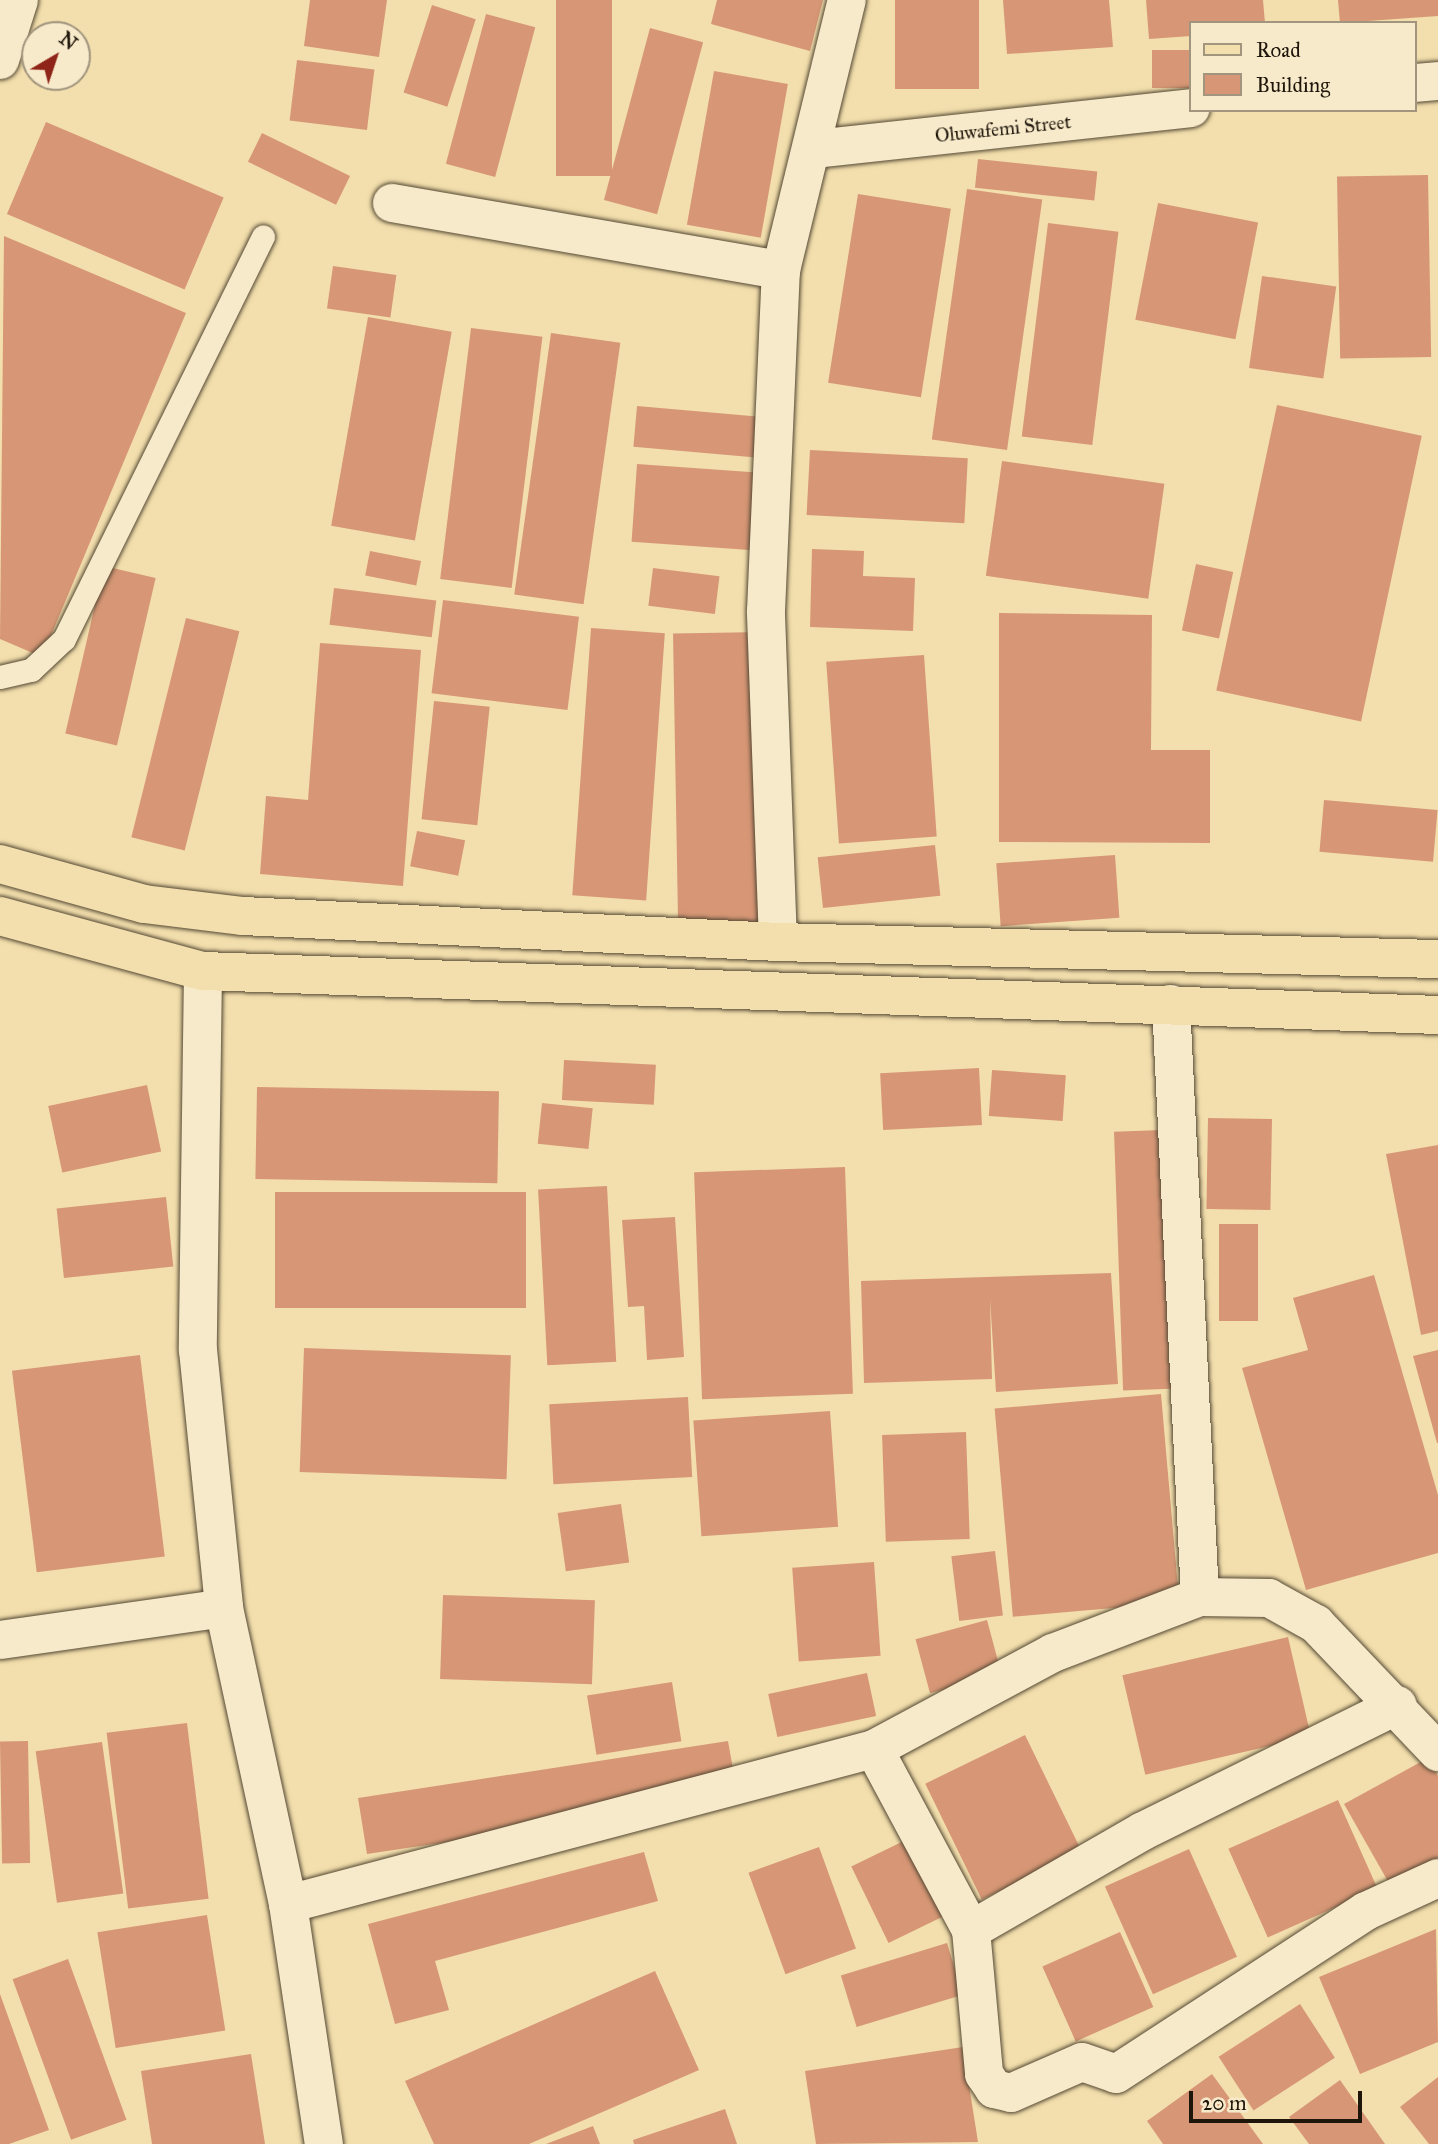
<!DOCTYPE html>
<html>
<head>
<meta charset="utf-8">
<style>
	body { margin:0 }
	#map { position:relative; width:1438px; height:2144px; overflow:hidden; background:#f3dfad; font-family:"IM FELL Great Primer",serif }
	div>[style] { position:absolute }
	.building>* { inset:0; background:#d79776; transform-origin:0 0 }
	.roads { filter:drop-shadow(0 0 2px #544834) drop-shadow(0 0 2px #544834) }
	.service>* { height:23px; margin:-11.5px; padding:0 11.5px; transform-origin:11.5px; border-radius:11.5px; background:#f7eaca }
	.minor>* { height:38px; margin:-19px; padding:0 19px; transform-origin:19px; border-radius:19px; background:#f7eaca }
	.primary>* { height:38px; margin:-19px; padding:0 19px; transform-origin:19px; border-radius:19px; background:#f3dfad }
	span { translate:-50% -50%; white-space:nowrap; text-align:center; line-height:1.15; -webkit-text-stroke:5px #f7eaca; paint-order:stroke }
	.street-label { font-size:19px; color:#1f160b }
	.legend { position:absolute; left:1189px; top:21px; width:228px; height:91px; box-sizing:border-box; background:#f7eaca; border:2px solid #a1957e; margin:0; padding:9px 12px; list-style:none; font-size:21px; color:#1f160b }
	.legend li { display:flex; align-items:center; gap:14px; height:35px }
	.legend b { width:35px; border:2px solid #a1957e }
	.north { position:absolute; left:21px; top:21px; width:70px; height:70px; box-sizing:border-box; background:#f7eaca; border:2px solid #a1957e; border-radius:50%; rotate:39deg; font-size:19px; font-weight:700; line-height:28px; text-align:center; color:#1f160b }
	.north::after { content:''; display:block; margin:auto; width:24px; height:32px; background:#8f2418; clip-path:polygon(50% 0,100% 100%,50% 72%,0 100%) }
	.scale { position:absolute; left:1189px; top:2091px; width:173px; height:32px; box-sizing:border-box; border:4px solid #1f160b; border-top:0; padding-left:9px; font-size:21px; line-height:24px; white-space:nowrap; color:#1f160b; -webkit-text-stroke:5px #f7eaca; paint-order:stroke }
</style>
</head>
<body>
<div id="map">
	<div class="building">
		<div style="clip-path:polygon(310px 0,387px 0,379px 57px,304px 46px)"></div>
		<div style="left:556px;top:0;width:56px;height:176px"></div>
		<div style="clip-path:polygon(717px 0,823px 0,810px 51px,711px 24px)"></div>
		<div style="left:895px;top:0;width:84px;height:89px"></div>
		<div style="clip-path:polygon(1003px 0,1109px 0,1113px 47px,1007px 54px)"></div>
		<div style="clip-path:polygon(1146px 0,1263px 0,1265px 23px,1191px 23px,1191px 36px,1149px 39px)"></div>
		<div style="clip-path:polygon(1338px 0,1438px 0,1438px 16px,1340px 23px)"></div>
		<div style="left:432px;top:5px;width:46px;height:92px;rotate:18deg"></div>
		<div style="left:486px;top:14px;width:51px;height:155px;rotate:15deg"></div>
		<div style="left:650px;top:28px;width:55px;height:178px;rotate:15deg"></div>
		<div style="left:1191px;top:50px;width:38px;height:39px;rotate:90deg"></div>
		<div style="left:297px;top:60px;width:78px;height:61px;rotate:7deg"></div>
		<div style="left:714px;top:71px;width:75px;height:156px;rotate:10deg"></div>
		<div style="left:46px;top:122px;width:193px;height:100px;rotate:23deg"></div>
		<div style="left:262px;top:133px;width:98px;height:32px;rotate:26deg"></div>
		<div style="left:978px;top:159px;width:120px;height:29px;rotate:6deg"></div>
		<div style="left:1428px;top:175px;width:182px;height:91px;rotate:89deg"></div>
		<div style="left:967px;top:189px;width:76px;height:253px;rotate:8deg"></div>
		<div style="left:858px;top:194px;width:94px;height:191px;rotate:9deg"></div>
		<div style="left:1158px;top:203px;width:102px;height:119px;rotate:11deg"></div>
		<div style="left:1048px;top:223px;width:71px;height:215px;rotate:7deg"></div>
		<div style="clip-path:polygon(4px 236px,186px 313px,42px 657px,0 639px)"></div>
		<div style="left:333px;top:266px;width:64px;height:43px;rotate:8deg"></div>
		<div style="left:1262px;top:276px;width:75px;height:93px;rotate:8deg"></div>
		<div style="left:368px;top:317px;width:85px;height:212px;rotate:10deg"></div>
		<div style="left:471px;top:328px;width:72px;height:253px;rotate:7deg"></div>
		<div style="left:551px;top:333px;width:70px;height:264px;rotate:8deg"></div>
		<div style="left:1277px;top:405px;width:148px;height:292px;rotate:12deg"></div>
		<div style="left:637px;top:406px;width:126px;height:41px;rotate:5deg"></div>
		<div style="left:810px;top:450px;width:158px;height:65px;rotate:3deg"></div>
		<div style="left:1002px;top:461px;width:164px;height:116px;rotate:8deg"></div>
		<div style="left:637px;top:464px;width:129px;height:78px;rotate:4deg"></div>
		<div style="clip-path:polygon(812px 549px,864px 551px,863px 576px,915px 578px,913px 631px,810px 627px)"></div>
		<div style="left:370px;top:551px;width:52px;height:25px;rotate:11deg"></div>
		<div style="left:1196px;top:564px;width:38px;height:68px;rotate:12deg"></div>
		<div style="left:104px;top:566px;width:53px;height:172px;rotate:13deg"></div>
		<div style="left:653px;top:568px;width:67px;height:38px;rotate:7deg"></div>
		<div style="left:334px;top:588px;width:103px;height:37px;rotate:7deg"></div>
		<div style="left:443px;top:600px;width:137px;height:94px;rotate:7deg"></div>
		<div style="clip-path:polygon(999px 613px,1152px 615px,1151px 750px,1210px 750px,1210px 843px,999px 842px)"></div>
		<div style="left:186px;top:618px;width:55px;height:226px;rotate:14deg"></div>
		<div style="left:591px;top:628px;width:74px;height:268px;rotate:4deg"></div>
		<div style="left:763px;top:632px;width:293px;height:90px;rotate:89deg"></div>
		<div style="clip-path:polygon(320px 643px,421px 650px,403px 886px,260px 874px,266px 796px,308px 800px)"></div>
		<div style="left:924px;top:655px;width:182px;height:98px;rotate:86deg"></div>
		<div style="left:434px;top:701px;width:56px;height:119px;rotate:6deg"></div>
		<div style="left:1324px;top:800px;width:114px;height:52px;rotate:5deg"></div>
		<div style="left:417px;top:831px;width:49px;height:36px;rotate:11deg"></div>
		<div style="left:935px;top:845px;width:51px;height:118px;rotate:84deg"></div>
		<div style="left:1115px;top:855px;width:63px;height:119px;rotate:86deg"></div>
		<div style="left:564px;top:1060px;width:92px;height:40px;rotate:3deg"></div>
		<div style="left:979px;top:1068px;width:57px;height:99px;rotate:87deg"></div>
		<div style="left:992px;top:1070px;width:74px;height:46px;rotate:4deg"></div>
		<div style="left:147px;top:1085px;width:68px;height:101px;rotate:78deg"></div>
		<div style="left:257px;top:1087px;width:242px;height:92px;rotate:1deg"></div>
		<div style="left:542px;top:1103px;width:51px;height:41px;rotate:6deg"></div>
		<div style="left:1208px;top:1118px;width:64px;height:91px;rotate:1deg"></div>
		<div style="left:1162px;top:1130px;width:259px;height:48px;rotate:88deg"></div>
		<div style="clip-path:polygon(1438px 1145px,1438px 1331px,1421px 1335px,1386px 1154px)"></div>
		<div style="left:845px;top:1167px;width:227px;height:151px;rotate:88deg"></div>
		<div style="left:607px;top:1186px;width:176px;height:69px;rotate:87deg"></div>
		<div style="left:275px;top:1192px;width:251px;height:116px"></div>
		<div style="left:166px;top:1197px;width:70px;height:110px;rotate:84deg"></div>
		<div style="clip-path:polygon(675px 1217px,684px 1357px,647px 1360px,644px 1306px,628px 1307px,622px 1220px)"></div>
		<div style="left:1219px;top:1224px;width:39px;height:97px"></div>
		<div style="clip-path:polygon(1111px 1273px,1118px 1384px,996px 1392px,990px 1299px,992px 1379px,864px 1383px,861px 1281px)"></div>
		<div style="clip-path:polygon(1374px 1275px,1438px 1495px,1438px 1553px,1306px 1590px,1242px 1368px,1308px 1350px,1293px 1298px)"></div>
		<div style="left:304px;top:1348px;width:207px;height:124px;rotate:2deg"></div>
		<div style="clip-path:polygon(1438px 1350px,1438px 1443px,1437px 1443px,1413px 1356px)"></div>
		<div style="left:140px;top:1355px;width:203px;height:129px;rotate:83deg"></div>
		<div style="left:1161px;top:1394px;width:209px;height:167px;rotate:85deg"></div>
		<div style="left:688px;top:1397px;width:80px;height:139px;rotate:87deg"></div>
		<div style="left:830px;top:1411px;width:116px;height:137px;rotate:86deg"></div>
		<div style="left:966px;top:1432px;width:107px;height:84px;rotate:88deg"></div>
		<div style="left:621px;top:1504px;width:59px;height:64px;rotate:82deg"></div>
		<div style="left:995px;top:1551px;width:65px;height:44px;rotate:83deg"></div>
		<div style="left:874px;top:1562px;width:94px;height:82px;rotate:86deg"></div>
		<div style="left:443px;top:1595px;width:152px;height:84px;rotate:2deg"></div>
		<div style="left:987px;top:1620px;width:56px;height:74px;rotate:75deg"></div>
		<div style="left:1288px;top:1637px;width:102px;height:170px;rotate:77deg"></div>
		<div style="left:867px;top:1673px;width:44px;height:101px;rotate:78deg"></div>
		<div style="left:672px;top:1682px;width:60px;height:86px;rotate:81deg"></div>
		<div style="left:187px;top:1723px;width:177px;height:81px;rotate:83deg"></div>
		<div style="left:1025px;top:1735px;width:129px;height:111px;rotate:64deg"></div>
		<div style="left:28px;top:1741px;width:122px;height:28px;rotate:89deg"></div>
		<div style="clip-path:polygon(728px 1741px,735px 1780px,597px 1802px,599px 1819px,367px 1854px,358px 1798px)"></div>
		<div style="left:102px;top:1742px;width:153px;height:67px;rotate:82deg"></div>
		<div style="clip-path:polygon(1428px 1758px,1438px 1776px,1438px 1859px,1390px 1885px,1344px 1804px)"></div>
		<div style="left:1338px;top:1800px;width:97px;height:120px;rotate:66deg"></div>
		<div style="left:916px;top:1835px;width:85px;height:72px;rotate:64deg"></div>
		<div style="left:819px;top:1847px;width:108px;height:75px;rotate:70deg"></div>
		<div style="left:1189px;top:1849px;width:118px;height:92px;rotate:66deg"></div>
		<div style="clip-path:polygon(644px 1852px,658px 1901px,435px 1961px,449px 2010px,395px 2024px,368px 1924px)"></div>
		<div style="left:207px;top:1915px;width:117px;height:111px;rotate:81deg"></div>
		<div style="clip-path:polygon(1436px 1929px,1438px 2042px,1360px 2074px,1319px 1977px)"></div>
		<div style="left:1120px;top:1932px;width:82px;height:85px;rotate:66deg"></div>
		<div style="left:947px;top:1943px;width:54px;height:111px;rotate:73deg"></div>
		<div style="left:68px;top:1959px;width:171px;height:59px;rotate:70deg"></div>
		<div style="clip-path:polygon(655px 1971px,699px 2070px,529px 2144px,434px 2144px,405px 2081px)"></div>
		<div style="clip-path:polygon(0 1994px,49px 2130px,9px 2144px,0 2144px)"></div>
		<div style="left:1300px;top:2004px;width:64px;height:97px;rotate:57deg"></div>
		<div style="clip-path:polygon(963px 2047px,978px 2142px,816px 2144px,805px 2071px)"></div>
		<div style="clip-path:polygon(251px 2054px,265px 2144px,152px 2144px,141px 2071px)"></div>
		<div style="clip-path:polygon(1212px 2074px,1263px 2144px,1163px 2144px,1147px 2121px)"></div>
		<div style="clip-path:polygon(1438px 2077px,1438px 2144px,1429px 2144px,1400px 2107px)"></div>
		<div style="clip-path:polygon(1340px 2080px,1385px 2144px,1309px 2144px,1289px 2117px)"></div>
		<div style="clip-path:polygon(725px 2109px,737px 2144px,634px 2144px,633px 2140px)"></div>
		<div style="clip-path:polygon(593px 2126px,600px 2144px,546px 2144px)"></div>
	</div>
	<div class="roads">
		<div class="service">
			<div style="left:0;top:677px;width:32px;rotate:-13deg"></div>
			<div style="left:31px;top:670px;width:45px;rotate:-43.2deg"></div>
			<div style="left:64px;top:639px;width:449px;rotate:-63.7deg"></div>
		</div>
		<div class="minor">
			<div style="left:0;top:60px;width:63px;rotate:-72.4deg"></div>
			<div style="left:1415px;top:83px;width:23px;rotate:-5deg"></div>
			<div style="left:814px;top:149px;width:379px;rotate:-6.2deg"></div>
			<div style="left:392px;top:203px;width:395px;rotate:9.8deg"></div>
			<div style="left:778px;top:942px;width:331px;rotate:-92.1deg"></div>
			<div style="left:766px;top:611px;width:341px;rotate:-87.5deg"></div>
			<div style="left:781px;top:270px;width:278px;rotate:-76.3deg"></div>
			<div style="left:203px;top:971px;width:379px;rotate:90.8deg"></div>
			<div style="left:198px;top:1350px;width:259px;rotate:84.2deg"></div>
			<div style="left:224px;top:1608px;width:303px;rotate:77.8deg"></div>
			<div style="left:288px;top:1904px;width:243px;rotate:81.5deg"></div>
			<div style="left:1171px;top:1004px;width:594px;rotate:87.2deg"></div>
			<div style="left:1200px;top:1597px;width:69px;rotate:0.8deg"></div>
			<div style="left:1269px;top:1598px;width:54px;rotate:29deg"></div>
			<div style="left:1316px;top:1624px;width:177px;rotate:46.4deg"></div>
			<div style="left:0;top:1640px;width:226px;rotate:-8.1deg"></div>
			<div style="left:874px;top:1749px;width:205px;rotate:61.8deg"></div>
			<div style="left:971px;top:1930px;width:145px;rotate:84.8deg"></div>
			<div style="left:984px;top:2074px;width:18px;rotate:56deg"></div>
			<div style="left:994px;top:2089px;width:17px;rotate:13deg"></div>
			<div style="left:1011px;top:2093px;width:77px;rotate:-23.6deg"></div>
			<div style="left:1082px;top:2062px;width:36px;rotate:19deg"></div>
			<div style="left:1116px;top:2074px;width:298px;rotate:-33.1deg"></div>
			<div style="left:1366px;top:1911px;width:79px;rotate:-24.6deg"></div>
			<div style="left:288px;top:1904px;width:606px;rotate:-14.82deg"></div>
			<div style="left:874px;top:1749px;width:203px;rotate:-28.2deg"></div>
			<div style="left:1053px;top:1653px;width:157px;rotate:-20.9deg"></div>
			<div style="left:971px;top:1930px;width:198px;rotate:-29.9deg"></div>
			<div style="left:1143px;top:1831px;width:284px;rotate:-26.3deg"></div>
		</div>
		<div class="primary">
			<div style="left:0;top:864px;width:149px;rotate:15.5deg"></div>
			<div style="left:144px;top:904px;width:100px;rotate:6.9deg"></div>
			<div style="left:243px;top:916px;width:536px;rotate:2.78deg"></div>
			<div style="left:778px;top:942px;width:660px;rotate:1.48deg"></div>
			<div style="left:0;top:916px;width:210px;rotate:15.2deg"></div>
			<div style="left:203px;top:971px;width:1236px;rotate:2.04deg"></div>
		</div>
	</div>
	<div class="street-label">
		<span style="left:1003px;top:129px;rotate:-6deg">Oluwafemi Street</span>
	</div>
	<ul class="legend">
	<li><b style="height:9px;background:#f3dfad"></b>Road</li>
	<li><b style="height:19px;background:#d79776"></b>Building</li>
	</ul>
	<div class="north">N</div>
	<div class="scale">20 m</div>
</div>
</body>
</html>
